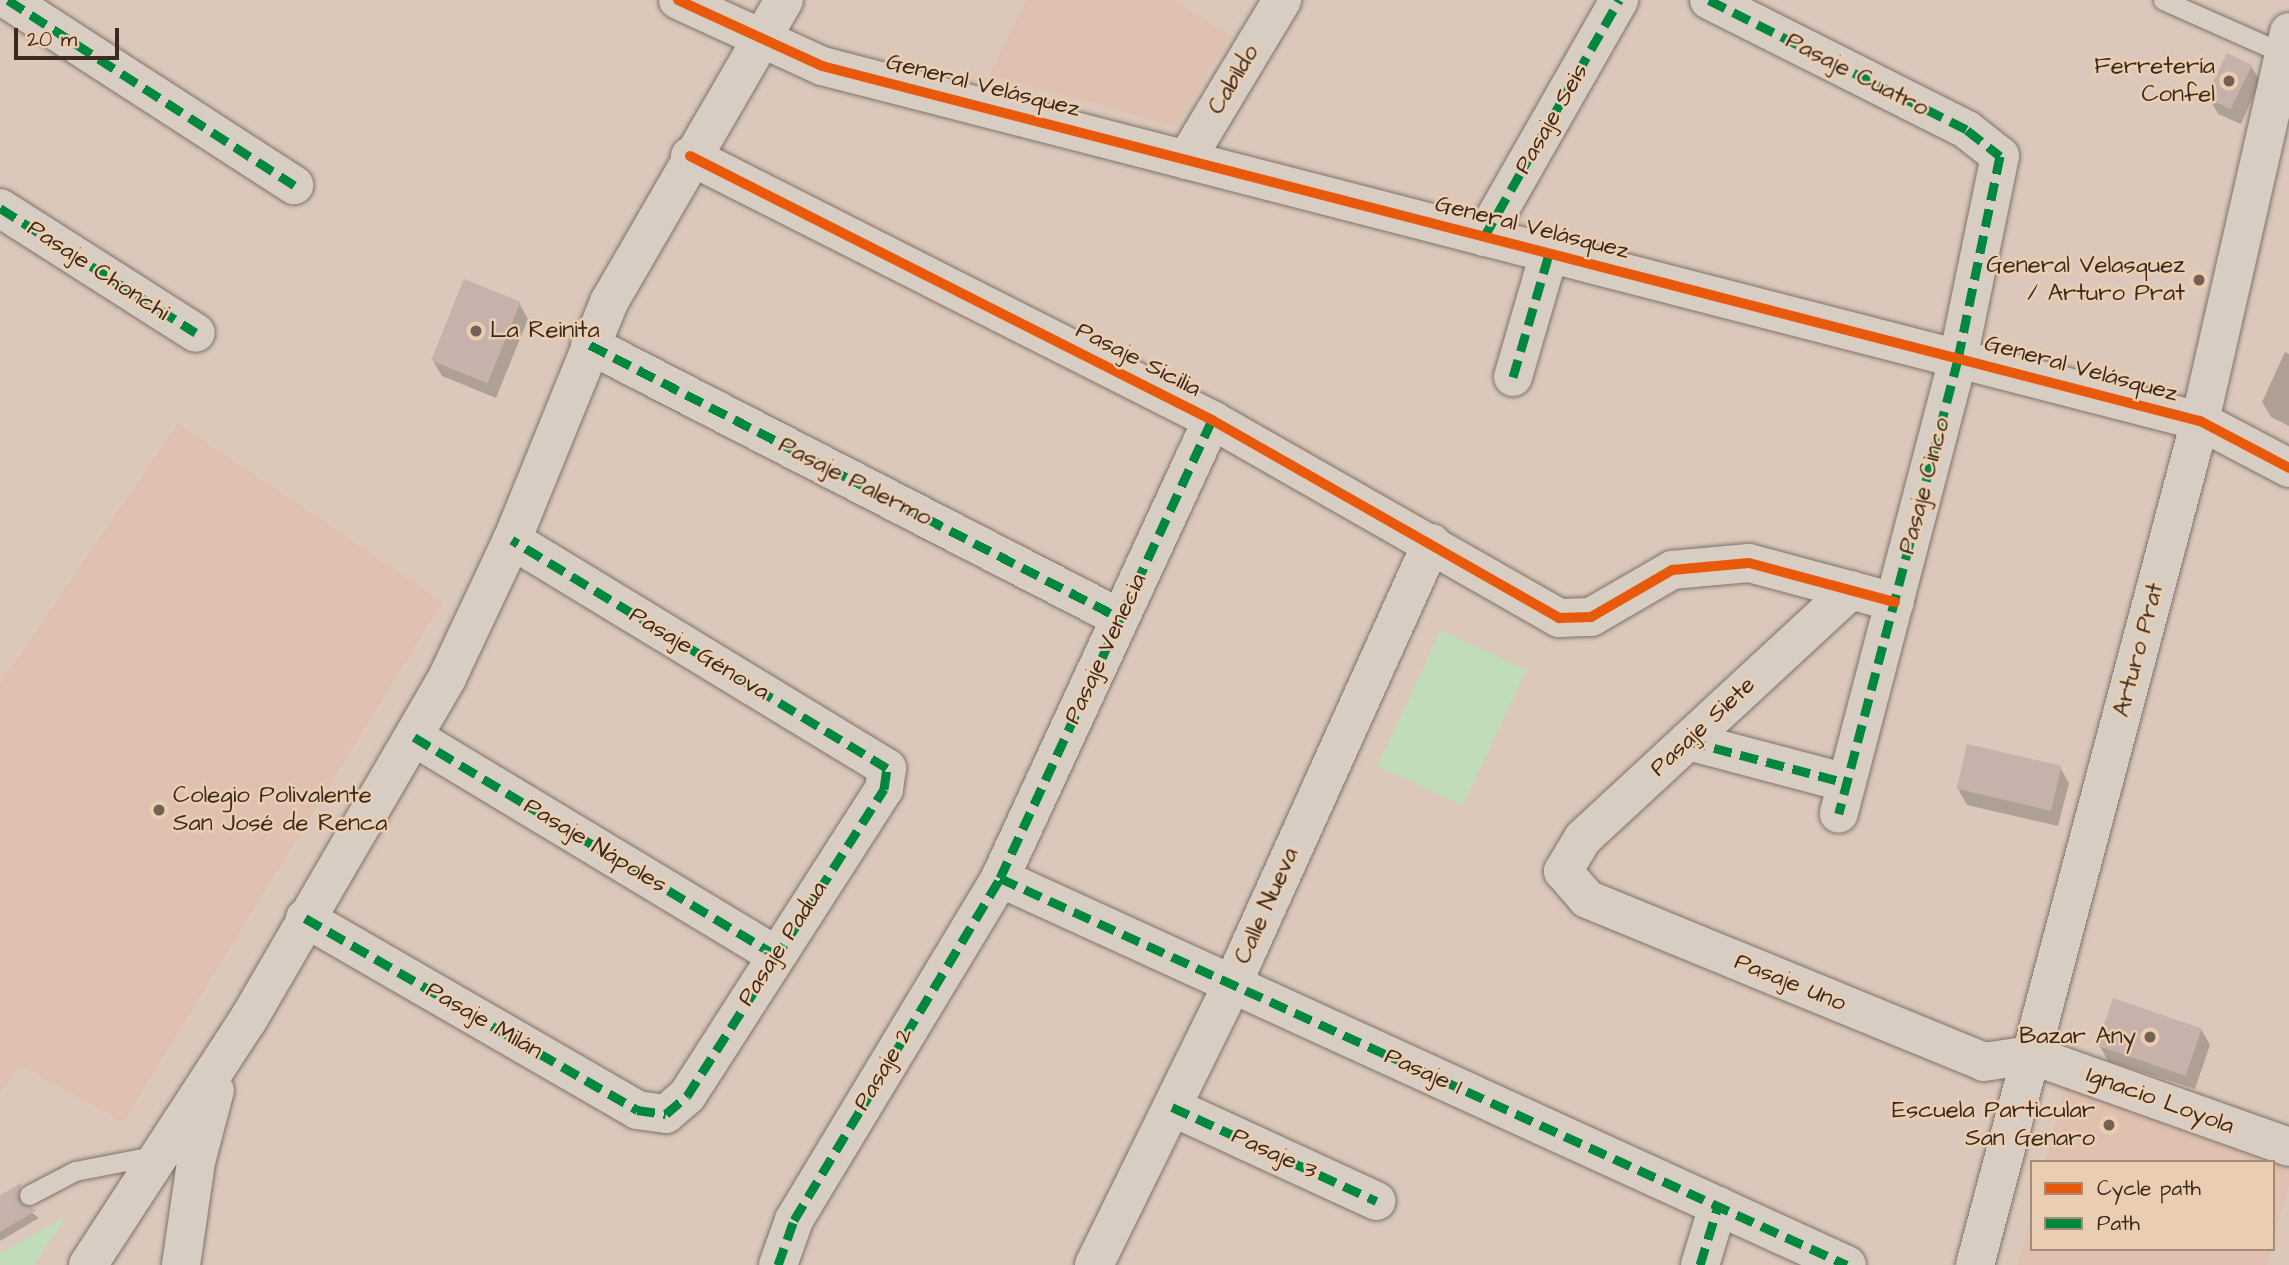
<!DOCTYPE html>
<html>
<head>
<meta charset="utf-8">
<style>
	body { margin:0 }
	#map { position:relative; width:2289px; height:1265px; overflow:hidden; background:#dbc8ba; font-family:"Architects Daughter",sans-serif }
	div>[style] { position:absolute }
	.built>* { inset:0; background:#e0c0b0 }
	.green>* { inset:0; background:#c0dcb8; transform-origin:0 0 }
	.shadow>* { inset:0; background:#0003 }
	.building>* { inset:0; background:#c6b2ab; transform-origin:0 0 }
	.roads { filter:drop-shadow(0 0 2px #7e7269) drop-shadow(0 0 2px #7e7269) }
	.lane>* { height:19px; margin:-9.5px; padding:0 9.5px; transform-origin:9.5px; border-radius:9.5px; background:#d8cdc2 }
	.street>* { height:38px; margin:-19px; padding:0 19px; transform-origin:19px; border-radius:19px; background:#d8cdc2 }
	.secondary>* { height:38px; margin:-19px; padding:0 19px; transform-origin:19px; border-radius:19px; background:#d8cdc2 }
	.quiet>* { height:9px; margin-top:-4.5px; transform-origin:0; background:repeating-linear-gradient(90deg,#00873e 0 18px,transparent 0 27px) }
	.cycleway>* { height:10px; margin:-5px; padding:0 5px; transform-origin:5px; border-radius:5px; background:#e8590c }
	.dots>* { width:19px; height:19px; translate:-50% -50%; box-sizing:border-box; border:4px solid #ebceb1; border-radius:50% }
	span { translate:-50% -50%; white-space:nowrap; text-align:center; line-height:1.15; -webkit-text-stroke:5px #ebceb1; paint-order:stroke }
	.poi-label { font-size:24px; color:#3b2a1e }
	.right { translate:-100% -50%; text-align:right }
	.left { translate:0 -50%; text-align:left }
	.street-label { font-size:24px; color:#3b2a1e }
	.legend { position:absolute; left:2030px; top:1160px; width:245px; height:91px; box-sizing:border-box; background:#ebceb1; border:2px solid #a58c76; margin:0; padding:9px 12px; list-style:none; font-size:21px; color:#3b2a1e }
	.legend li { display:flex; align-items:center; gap:14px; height:35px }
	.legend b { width:35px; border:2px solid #a58c76 }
	.scale { position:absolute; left:14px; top:28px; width:105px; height:32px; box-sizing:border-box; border:4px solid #3b2a1e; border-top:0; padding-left:9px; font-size:21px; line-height:24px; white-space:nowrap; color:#3b2a1e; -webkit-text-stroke:5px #ebceb1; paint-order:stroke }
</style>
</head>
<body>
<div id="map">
	<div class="built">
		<div style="clip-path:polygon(1027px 0,1175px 0,1230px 36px,1176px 126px,990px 75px)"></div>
		<div style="clip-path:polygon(178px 423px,442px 602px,123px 1122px,20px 1065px,0 1094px,0 684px)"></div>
		<div style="clip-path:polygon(2065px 1087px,2263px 1162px,2045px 1162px)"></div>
		<div style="clip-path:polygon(2273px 1165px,2289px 1171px,2289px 1185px,2273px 1241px)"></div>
		<div style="clip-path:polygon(2032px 1212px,2032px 1249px,2271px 1249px,2267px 1265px,2018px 1265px)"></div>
	</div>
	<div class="green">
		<div style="left:1441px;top:630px;width:94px;height:150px;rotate:25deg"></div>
		<div style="clip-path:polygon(66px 1217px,34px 1265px,0 1265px,0 1253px)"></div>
	</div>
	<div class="shadow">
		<div style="clip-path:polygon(2251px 66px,2260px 81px,2241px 124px,2218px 114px,2209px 98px)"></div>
		<div style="clip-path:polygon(519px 303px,528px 319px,496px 398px,442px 376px,433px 361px)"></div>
		<div style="clip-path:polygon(2285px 352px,2289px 354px,2289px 426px,2271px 417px,2262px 402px)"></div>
		<div style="clip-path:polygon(2060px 767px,2069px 783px,2058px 826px,1967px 805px,1958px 789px)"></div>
		<div style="clip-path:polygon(2201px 1029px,2210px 1045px,2195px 1089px,2108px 1061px,2099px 1045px)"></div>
		<div style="clip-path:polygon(20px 1185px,22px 1205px,39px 1218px,0 1241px,0 1197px)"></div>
	</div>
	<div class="building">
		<div style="left:2227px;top:53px;width:28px;height:49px;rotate:26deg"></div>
		<div style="left:464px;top:279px;width:61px;height:88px;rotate:22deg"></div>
		<div style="left:1967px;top:744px;width:97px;height:46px;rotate:13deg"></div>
		<div style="left:2113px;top:998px;width:94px;height:50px;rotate:19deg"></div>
		<div style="clip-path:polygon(21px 1183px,19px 1201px,37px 1210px,0 1232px,0 1195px)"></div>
	</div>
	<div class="roads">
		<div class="lane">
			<div style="left:2163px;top:0;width:133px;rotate:23.9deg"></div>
			<div style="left:29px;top:1195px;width:52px;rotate:-27.6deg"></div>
			<div style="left:75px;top:1171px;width:84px;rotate:-11deg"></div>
		</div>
		<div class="street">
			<div style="left:8px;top:0;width:341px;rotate:32.9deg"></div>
			<div style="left:678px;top:0;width:158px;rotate:24.6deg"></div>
			<div style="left:822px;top:66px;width:1423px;rotate:14.45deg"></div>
			<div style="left:2200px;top:421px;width:101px;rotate:27.8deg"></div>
			<div style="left:1709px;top:0;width:289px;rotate:26.7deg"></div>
			<div style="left:1967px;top:130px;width:42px;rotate:38.2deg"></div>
			<div style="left:2000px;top:156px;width:207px;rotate:101.7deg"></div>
			<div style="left:1958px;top:359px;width:470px;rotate:104.7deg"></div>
			<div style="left:690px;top:156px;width:585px;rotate:26.83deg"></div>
			<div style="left:1212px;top:420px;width:400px;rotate:29.7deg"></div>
			<div style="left:1559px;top:618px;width:32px;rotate:-2deg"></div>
			<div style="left:1591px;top:617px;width:94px;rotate:-30.1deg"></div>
			<div style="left:1672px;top:570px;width:77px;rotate:-5.2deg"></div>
			<div style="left:1749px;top:563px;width:151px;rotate:15deg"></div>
			<div style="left:1186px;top:160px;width:187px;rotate:-59deg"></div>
			<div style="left:0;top:208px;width:232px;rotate:32.5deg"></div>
			<div style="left:1484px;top:237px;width:273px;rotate:-60.3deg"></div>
			<div style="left:590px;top:345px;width:596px;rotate:27.25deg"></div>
			<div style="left:1513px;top:377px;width:128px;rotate:-73.7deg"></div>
			<div style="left:1851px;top:590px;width:365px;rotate:137.2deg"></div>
			<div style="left:1583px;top:838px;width:39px;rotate:121deg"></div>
			<div style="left:1563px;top:871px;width:37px;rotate:49deg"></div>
			<div style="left:1587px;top:899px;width:429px;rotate:22.3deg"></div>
			<div style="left:1984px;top:1062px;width:48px;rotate:-8.5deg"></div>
			<div style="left:2031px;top:1055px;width:274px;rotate:19.6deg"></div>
			<div style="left:414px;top:737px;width:422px;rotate:31.1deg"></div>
			<div style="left:1688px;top:741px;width:164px;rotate:14.8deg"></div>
			<div style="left:1000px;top:878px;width:931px;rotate:24.56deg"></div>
			<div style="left:305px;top:918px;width:384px;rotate:30deg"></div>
			<div style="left:637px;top:1110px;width:29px;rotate:8deg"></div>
			<div style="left:666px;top:1114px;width:28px;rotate:-41deg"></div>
			<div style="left:687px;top:1096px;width:365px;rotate:-57.3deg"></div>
			<div style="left:884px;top:789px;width:21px;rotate:-82deg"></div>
			<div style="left:887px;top:768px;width:439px;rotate:-148.7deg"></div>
			<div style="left:1172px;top:1107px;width:225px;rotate:24.7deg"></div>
			<div style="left:778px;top:1265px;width:48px;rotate:-70.4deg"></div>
			<div style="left:794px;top:1220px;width:399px;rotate:-58.9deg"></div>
			<div style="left:1000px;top:878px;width:505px;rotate:-65.16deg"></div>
			<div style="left:1094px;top:1265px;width:312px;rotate:-63.8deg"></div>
			<div style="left:1232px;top:985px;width:485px;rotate:-65.7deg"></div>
			<div style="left:1700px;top:1265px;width:62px;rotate:-73deg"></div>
		</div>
		<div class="secondary">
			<div style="left:88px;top:1265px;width:293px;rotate:-56.9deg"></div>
			<div style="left:248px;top:1020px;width:396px;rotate:-59.8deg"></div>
			<div style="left:447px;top:678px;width:153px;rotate:-64.8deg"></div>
			<div style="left:512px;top:540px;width:257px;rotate:-67.8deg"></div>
			<div style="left:609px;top:302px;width:349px;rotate:-59.9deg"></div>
			<div style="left:181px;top:1265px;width:104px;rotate:-81.7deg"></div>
			<div style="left:196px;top:1162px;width:74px;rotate:-75.2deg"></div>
			<div style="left:1975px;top:1265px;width:873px;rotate:-75.07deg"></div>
			<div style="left:2200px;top:421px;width:399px;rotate:-77.1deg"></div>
		</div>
	</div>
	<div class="quiet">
		<div style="left:8px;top:0;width:341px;rotate:32.9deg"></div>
		<div style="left:1709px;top:0;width:289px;rotate:26.7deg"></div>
		<div style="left:1967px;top:130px;width:42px;rotate:38.2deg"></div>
		<div style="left:2000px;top:156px;width:207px;rotate:101.7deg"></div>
		<div style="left:1958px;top:359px;width:470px;rotate:104.7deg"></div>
		<div style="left:0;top:208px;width:232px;rotate:32.5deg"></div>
		<div style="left:1484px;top:237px;width:273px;rotate:-60.3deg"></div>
		<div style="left:590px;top:345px;width:596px;rotate:27.25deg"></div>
		<div style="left:1513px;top:377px;width:128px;rotate:-73.7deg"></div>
		<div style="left:414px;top:737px;width:422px;rotate:31.1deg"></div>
		<div style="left:1688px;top:741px;width:164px;rotate:14.8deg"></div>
		<div style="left:1000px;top:878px;width:931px;rotate:24.56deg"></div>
		<div style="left:305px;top:918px;width:384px;rotate:30deg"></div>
		<div style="left:637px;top:1110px;width:29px;rotate:8deg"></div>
		<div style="left:666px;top:1114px;width:28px;rotate:-41deg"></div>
		<div style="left:687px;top:1096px;width:365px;rotate:-57.3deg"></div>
		<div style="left:884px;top:789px;width:21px;rotate:-82deg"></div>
		<div style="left:887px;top:768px;width:439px;rotate:-148.7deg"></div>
		<div style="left:1172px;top:1107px;width:225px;rotate:24.7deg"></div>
		<div style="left:778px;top:1265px;width:48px;rotate:-70.4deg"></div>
		<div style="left:794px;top:1220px;width:399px;rotate:-58.9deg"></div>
		<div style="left:1000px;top:878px;width:505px;rotate:-65.16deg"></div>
		<div style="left:1700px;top:1265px;width:62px;rotate:-73deg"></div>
	</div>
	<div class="cycleway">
		<div style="left:678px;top:0;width:158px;rotate:24.6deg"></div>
		<div style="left:822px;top:66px;width:1423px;rotate:14.45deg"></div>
		<div style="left:2200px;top:421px;width:101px;rotate:27.8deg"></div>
		<div style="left:690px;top:156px;width:585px;rotate:26.83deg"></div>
		<div style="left:1212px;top:420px;width:400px;rotate:29.7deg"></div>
		<div style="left:1559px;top:618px;width:32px;rotate:-2deg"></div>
		<div style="left:1591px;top:617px;width:94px;rotate:-30.1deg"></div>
		<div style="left:1672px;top:570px;width:77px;rotate:-5.2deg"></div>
		<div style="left:1749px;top:563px;width:151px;rotate:15deg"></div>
	</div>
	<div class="dots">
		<div style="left:2229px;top:81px;background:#736155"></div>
		<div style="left:2199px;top:280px;background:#736155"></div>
		<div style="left:476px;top:331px;background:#736155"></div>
		<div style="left:159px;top:810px;background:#736155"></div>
		<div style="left:2150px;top:1037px;background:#736155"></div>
		<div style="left:2109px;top:1125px;background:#736155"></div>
	</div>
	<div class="poi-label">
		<span class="right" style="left:2215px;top:81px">Ferretería<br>Confel</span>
		<span class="right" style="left:2185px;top:280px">General Velasquez<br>/ Arturo Prat</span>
		<span class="left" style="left:490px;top:331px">La Reinita</span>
		<span class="left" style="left:173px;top:810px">Colegio Polivalente<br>San José de Renca</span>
		<span class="right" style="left:2136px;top:1037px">Bazar Any</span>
		<span class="right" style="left:2095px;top:1125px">Escuela Particular<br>San Genaro</span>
	</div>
	<div class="street-label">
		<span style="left:1857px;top:75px;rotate:27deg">Pasaje Cuatro</span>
		<span style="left:1234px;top:80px;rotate:-59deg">Cabildo</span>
		<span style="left:983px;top:86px;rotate:14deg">General Velásquez</span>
		<span style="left:1552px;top:119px;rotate:-60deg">Pasaje Seis</span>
		<span style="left:1532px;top:228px;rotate:14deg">General Velásquez</span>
		<span style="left:98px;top:271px;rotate:33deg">Pasaje Chonchi</span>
		<span style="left:1138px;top:360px;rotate:27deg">Pasaje Sicilia</span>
		<span style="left:2081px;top:369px;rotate:15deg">General Velásquez</span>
		<span style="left:855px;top:482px;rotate:27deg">Pasaje Palermo</span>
		<span style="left:1925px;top:486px;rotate:-75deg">Pasaje Cinco</span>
		<span style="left:1106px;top:649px;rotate:-65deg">Pasaje Venecia</span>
		<span style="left:2139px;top:650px;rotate:-75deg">Arturo Prat</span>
		<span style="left:699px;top:654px;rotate:31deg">Pasaje Génova</span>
		<span style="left:1703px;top:727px;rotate:-43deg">Pasaje Siete</span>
		<span style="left:595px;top:846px;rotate:31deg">Pasaje Nápoles</span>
		<span style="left:1267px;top:906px;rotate:-66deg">Calle Nueva</span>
		<span style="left:783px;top:944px;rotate:-57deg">Pasaje Padua</span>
		<span style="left:1790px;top:983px;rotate:22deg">Pasaje Uno</span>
		<span style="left:484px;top:1021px;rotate:30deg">Pasaje Milán</span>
		<span style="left:884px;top:1069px;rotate:-59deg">Pasaje 2</span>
		<span style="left:1423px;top:1072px;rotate:24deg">Pasaje 1</span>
		<span style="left:2160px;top:1101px;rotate:20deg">Ignacio Loyola</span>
		<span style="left:1274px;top:1154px;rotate:25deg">Pasaje 3</span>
	</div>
	<ul class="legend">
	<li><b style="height:9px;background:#e8590c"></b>Cycle path</li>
	<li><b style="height:9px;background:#00873e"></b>Path</li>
	</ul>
	<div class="scale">20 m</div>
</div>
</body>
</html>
